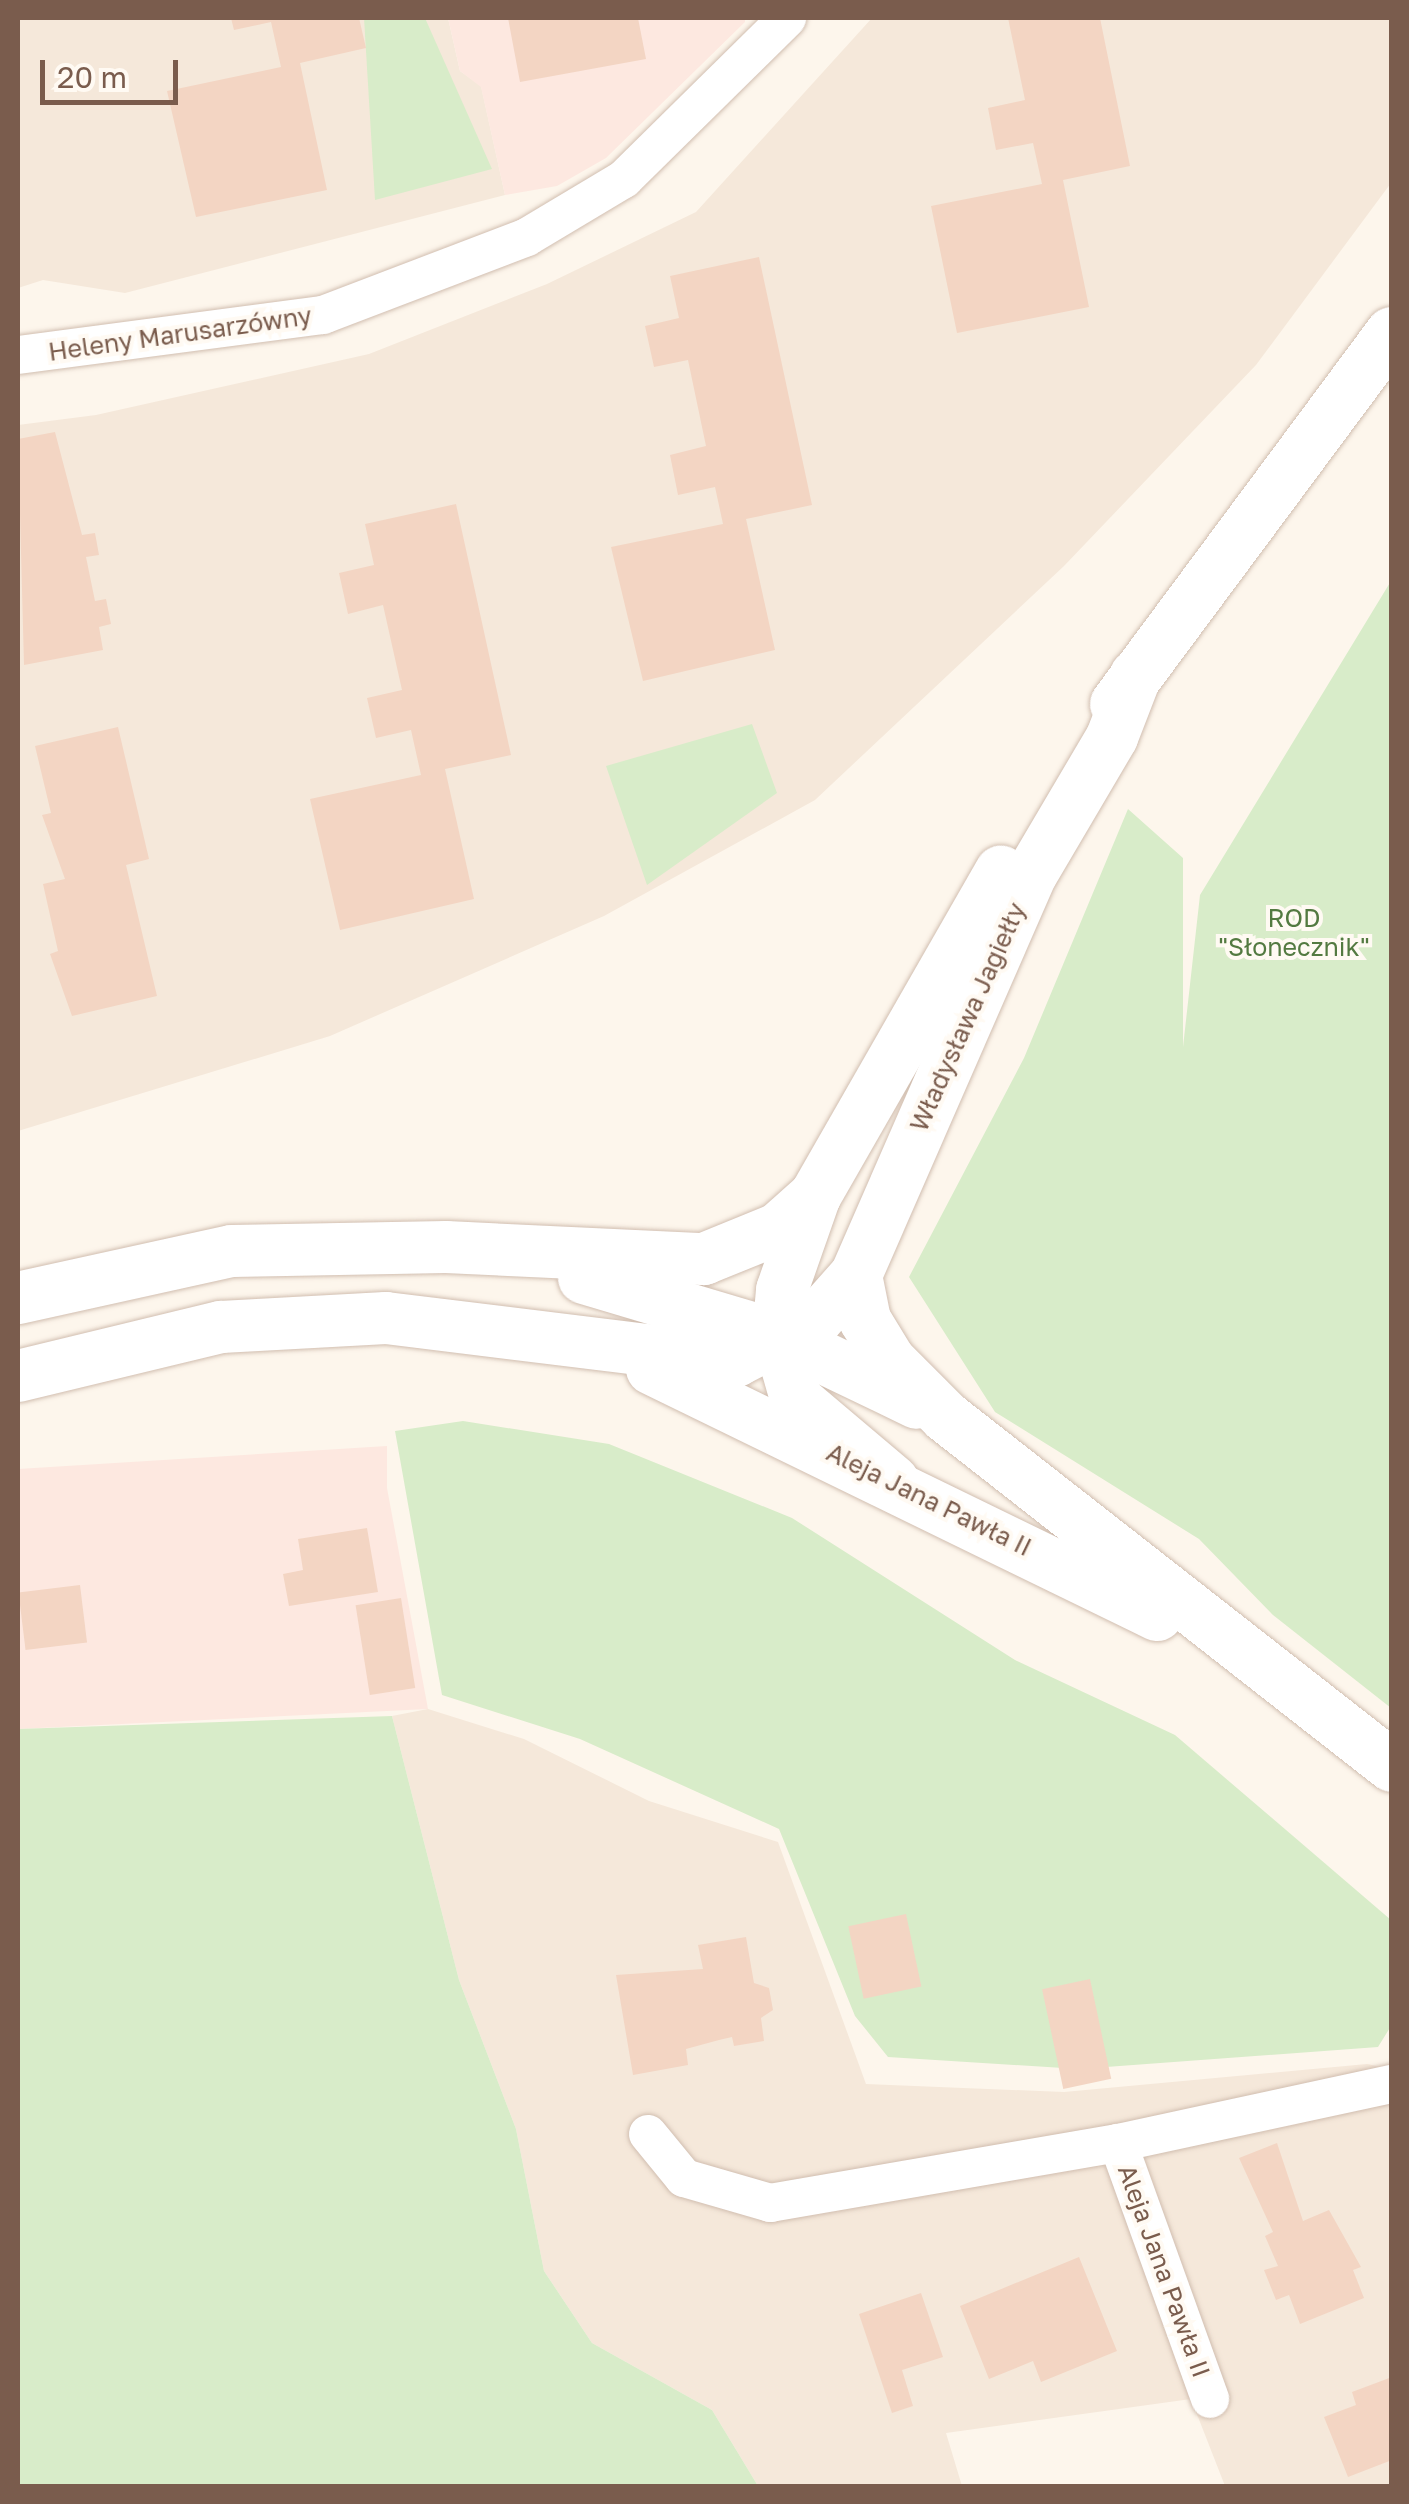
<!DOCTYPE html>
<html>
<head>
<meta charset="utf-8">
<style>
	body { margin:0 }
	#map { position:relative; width:1409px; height:2504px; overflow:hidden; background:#fdf6ec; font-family:"Golos Text",sans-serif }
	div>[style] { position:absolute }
	.residential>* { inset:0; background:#f5e8da }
	.commercial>* { inset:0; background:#fde8e0 }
	.green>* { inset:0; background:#d8ecc9 }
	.building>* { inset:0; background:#f3d5c3; transform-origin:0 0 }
	.roads { filter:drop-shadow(0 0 2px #d1beb0) drop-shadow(0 0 2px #d1beb0) }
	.street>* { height:38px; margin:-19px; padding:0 19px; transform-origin:19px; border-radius:19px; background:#fff }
	.secondary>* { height:52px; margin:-26px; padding:0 26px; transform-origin:26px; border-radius:26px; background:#fff }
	span { translate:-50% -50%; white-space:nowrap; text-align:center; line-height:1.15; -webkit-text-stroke:8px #fffaf3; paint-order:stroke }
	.street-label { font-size:25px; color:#7a5c4d }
	.park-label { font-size:25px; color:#537a41 }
	.frame { position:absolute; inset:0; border:20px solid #7a5c4d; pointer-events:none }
	.scale { position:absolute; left:40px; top:60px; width:138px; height:45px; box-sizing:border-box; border:5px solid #7a5c4d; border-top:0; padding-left:12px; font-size:30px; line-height:35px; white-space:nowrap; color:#7a5c4d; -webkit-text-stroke:8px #fffaf3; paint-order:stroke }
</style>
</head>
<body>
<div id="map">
	<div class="residential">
		<div style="clip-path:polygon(18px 18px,448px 18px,460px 71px,481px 86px,505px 195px,125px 293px,43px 280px,18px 288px)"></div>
		<div style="clip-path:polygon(872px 18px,1391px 18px,1391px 183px,1256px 365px,1064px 566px,815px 800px,604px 916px,330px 1036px,18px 1131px,18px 425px,96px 415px,369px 354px,547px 284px,696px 212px)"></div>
		<div style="clip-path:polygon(428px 1709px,524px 1739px,649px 1801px,778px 1842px,866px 2084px,1064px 2092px,1367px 2064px,1391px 2069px,1391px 2486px,1225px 2486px,1191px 2399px,946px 2433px,962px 2486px,758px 2486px,712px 2410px,592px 2343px,544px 2271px,516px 2129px,459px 1980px,392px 1716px)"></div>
	</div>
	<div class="commercial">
		<div style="clip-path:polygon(448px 18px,745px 18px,745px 22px,606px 158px,557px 186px,505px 195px,481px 87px,460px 71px)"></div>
		<div style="clip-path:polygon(387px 1446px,387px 1488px,428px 1709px,18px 1729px,18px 1469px)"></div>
	</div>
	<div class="green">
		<div style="clip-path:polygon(364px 18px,425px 18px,492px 169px,375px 200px)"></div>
		<div style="clip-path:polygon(1391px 581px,1391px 1708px,1273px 1615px,1199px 1539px,995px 1412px,909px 1277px,1024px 1058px,1128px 809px,1183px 858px,1183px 1047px,1200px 895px)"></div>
		<div style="clip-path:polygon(752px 724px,777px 793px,647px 885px,606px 766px)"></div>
		<div style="clip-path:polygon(463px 1421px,609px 1444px,792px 1518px,1015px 1660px,1175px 1735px,1391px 1920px,1391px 2026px,1378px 2047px,1079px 2069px,888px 2057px,855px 2016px,779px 1829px,580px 1739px,442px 1695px,395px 1431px)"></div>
		<div style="clip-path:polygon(392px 1716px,459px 1980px,516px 2129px,544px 2271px,592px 2343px,712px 2410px,758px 2486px,18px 2486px,18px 1729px)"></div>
	</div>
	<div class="building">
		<div style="clip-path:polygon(231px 18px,359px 18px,366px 48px,300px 63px,327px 190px,196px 217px,167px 91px,281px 67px,271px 22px,234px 30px)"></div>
		<div style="clip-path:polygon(508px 18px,638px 18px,646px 59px,520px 82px)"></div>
		<div style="clip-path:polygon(1008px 18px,1100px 18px,1130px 166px,1063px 180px,1089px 307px,957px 333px,931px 206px,1042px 184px,1033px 143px,996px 150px,988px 108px,1025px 100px)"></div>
		<div style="clip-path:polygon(759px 257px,812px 505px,746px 519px,775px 650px,643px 681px,611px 547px,723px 524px,715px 487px,678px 495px,670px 455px,706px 446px,688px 360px,654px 367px,645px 326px,679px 318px,670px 276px)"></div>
		<div style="clip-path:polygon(55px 432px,82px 535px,95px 533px,99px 555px,86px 557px,95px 601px,106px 599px,111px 624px,99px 627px,103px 650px,24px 665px,18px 439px)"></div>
		<div style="clip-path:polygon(456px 504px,511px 755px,445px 769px,474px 899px,340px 930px,310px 799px,421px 775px,411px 730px,376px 738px,367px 698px,402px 690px,383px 605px,348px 614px,339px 573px,374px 565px,365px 524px)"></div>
		<div style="clip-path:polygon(118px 727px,149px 859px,126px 865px,157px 996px,72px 1016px,50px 954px,58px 951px,43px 884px,65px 879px,42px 815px,51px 813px,35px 746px)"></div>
		<div style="clip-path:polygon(367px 1528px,378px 1592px,289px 1606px,283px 1574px,303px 1570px,298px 1539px)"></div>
		<div style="left:80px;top:1585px;width:58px;height:62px;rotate:83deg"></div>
		<div style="left:401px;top:1598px;width:91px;height:46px;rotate:81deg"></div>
		<div style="left:906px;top:1914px;width:74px;height:59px;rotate:78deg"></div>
		<div style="clip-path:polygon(746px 1937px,754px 1983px,769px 1988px,773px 2010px,761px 2018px,764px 2041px,734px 2046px,732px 2037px,719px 2040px,686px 2049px,688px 2065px,633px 2075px,616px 1975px,703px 1969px,698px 1945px)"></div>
		<div style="left:1090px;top:1979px;width:102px;height:49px;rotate:78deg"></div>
		<div style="clip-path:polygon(1277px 2143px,1303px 2221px,1329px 2210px,1361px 2267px,1353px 2270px,1364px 2298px,1300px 2324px,1289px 2295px,1276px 2300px,1264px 2270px,1278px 2266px,1265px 2236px,1273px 2232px,1239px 2158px)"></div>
		<div style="clip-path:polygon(1079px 2257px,1117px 2351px,1041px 2382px,1033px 2361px,989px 2379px,960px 2306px)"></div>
		<div style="clip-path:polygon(921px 2293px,943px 2357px,902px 2370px,913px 2406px,892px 2413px,859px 2314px)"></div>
		<div style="clip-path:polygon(1392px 2377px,1392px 2460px,1348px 2477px,1324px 2417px,1356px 2405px,1352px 2392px)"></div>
	</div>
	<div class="roads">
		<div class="street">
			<div style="left:18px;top:355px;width:308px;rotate:-7.5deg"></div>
			<div style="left:323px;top:315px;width:218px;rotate:-20.9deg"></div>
			<div style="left:527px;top:237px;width:113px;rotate:-30.9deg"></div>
			<div style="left:624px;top:179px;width:229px;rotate:-44.6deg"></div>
			<div style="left:648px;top:2134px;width:57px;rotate:50.7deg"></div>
			<div style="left:684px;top:2178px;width:90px;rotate:16.2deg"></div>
			<div style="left:770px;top:2203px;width:353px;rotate:-9.8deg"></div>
			<div style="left:1118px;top:2143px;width:280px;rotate:-12.2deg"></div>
			<div style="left:1118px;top:2143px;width:272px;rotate:70.2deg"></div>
		</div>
		<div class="secondary">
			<div style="left:1116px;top:704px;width:462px;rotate:-53.4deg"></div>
			<div style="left:856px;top:1275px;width:46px;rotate:78.7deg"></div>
			<div style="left:865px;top:1320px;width:48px;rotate:58.6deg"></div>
			<div style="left:890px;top:1361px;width:79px;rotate:45deg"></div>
			<div style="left:946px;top:1417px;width:566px;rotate:38.04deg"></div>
			<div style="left:584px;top:1278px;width:202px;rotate:16.6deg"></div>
			<div style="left:778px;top:1336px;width:154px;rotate:25.7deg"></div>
			<div style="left:18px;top:1298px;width:219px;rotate:-12.4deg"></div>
			<div style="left:232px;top:1251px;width:214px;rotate:-1.1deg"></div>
			<div style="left:446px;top:1247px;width:258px;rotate:2.7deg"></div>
			<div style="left:704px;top:1259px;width:80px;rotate:-22.1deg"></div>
			<div style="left:778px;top:1229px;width:50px;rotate:-41.7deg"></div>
			<div style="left:652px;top:1369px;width:562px;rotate:25.97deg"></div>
			<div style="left:18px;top:1376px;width:209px;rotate:-13.6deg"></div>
			<div style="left:221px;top:1327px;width:165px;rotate:-3.1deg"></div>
			<div style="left:386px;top:1318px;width:353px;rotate:7deg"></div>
			<div style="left:736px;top:1361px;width:91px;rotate:-27.4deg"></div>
			<div style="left:817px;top:1319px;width:59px;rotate:-48.4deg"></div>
			<div style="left:856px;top:1275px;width:439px;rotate:-66.4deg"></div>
			<div style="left:1032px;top:873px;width:158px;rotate:-59.5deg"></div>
			<div style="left:1112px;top:737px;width:66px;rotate:-68.8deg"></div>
			<div style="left:893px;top:1481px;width:127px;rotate:-139.8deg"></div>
			<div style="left:796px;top:1399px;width:66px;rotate:-105.9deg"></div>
			<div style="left:778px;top:1336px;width:46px;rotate:-85deg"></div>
			<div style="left:782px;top:1290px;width:100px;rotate:-70.7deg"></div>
			<div style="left:815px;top:1196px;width:374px;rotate:-60.2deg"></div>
		</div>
	</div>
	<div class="street-label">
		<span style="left:180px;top:334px;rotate:-8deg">Heleny Marusarzówny</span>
		<span style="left:968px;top:1017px;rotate:-66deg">Władysława Jagiełły</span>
		<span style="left:929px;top:1500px;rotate:26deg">Aleja Jana Pawła II</span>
		<span style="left:1164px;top:2271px;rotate:70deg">Aleja Jana Pawła II</span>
	</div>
	<div class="park-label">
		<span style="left:1294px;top:933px">ROD<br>"Słonecznik"</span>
	</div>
	<div class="frame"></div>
	<div class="scale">20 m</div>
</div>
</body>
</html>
